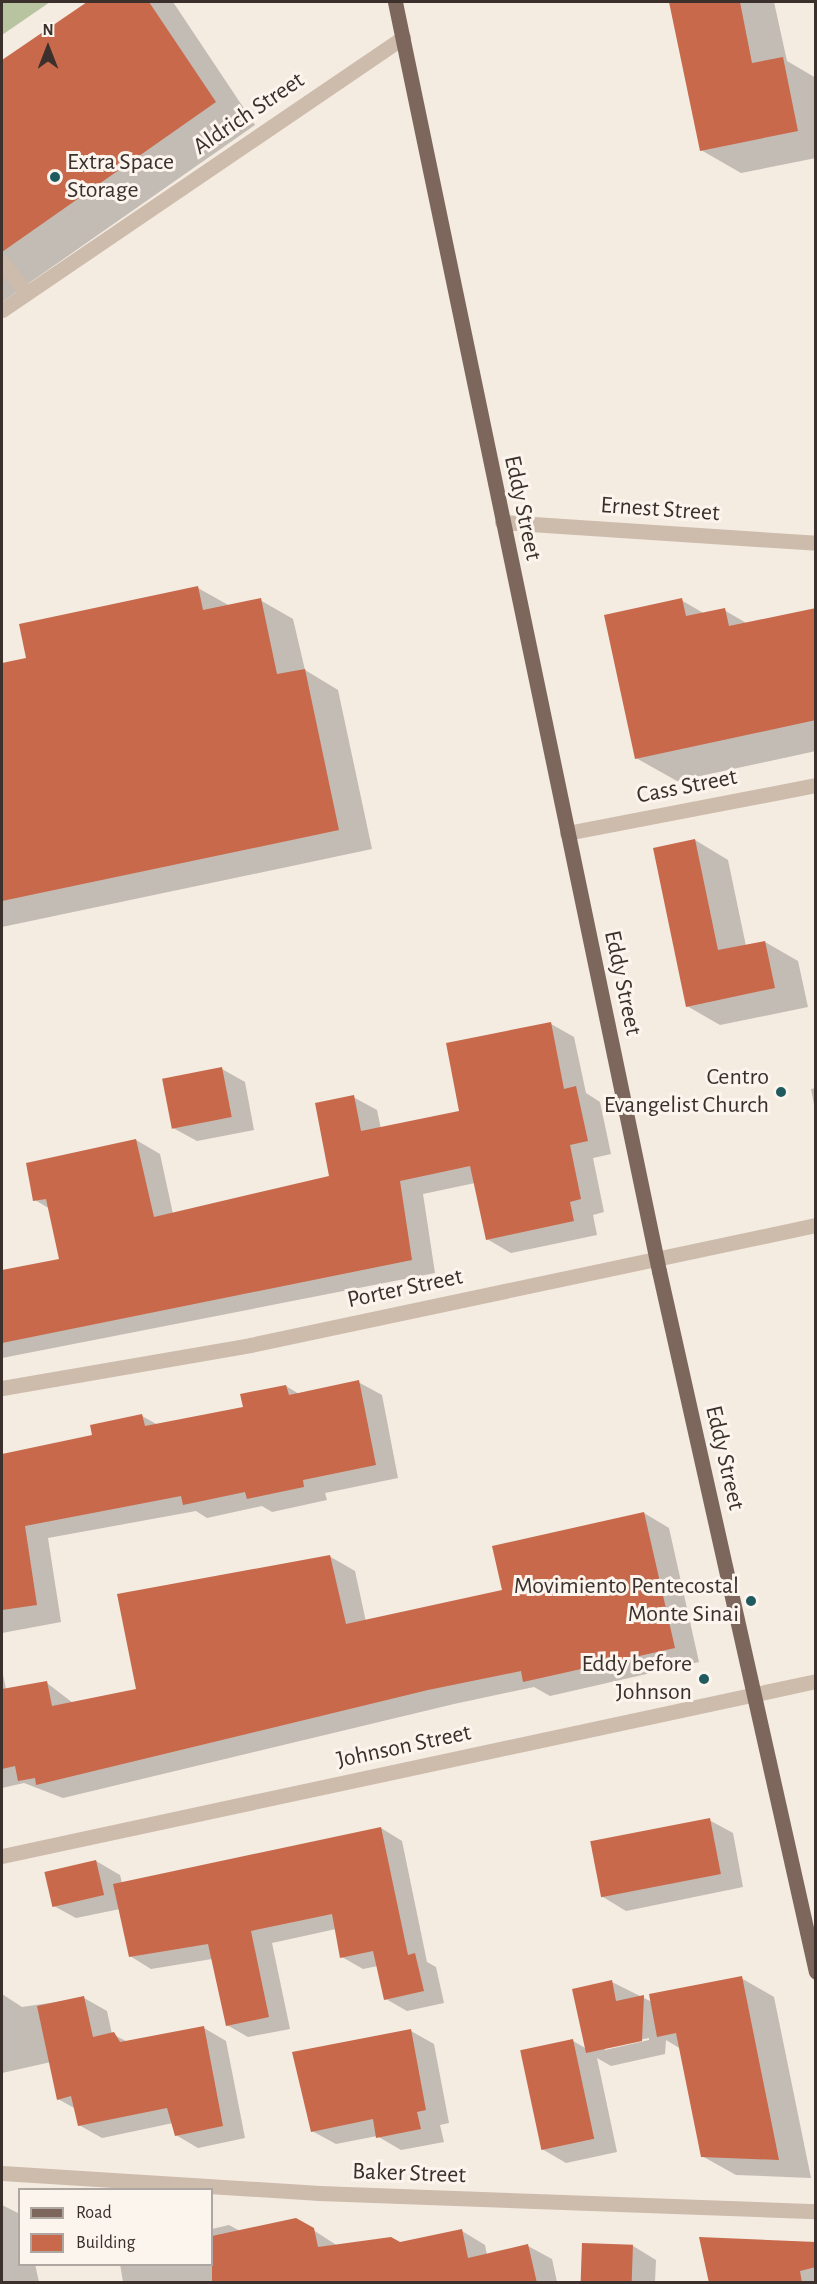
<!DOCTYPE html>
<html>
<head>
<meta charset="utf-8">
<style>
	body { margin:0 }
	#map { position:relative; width:817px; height:2284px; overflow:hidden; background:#f4ebe1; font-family:"Alegreya Sans",sans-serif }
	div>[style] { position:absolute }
	.green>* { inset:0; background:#b8c4a0 }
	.shadow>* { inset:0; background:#0003 }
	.building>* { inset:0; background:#c8694b; transform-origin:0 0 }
	.minor>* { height:15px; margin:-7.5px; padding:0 7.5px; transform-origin:7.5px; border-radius:7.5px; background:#cdbbac }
	.major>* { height:15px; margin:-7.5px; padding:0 7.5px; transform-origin:7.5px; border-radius:7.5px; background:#7d675c }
	.dots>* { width:16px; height:16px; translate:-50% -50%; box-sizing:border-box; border:3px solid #fbf5ee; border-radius:50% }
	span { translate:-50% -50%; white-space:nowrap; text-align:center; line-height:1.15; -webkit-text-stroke:6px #fbf5ee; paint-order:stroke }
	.street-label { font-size:24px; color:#3b302b }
	.poi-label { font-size:24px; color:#3b302b }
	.left { translate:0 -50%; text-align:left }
	.right { translate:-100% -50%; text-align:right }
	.frame { position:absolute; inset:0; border:3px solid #3b302b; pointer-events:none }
	.legend { position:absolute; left:18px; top:2188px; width:195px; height:78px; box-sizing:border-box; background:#fbf5ee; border:2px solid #aea6a0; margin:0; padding:8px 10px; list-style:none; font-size:18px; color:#3b302b }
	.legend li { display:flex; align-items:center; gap:12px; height:30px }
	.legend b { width:30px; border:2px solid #aea6a0 }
	.north { position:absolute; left:18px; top:18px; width:60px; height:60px; -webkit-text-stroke:4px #fbf5ee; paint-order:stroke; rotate:0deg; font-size:16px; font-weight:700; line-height:24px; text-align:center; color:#3b302b }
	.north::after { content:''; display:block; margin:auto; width:21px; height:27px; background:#3b302b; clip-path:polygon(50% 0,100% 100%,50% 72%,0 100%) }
</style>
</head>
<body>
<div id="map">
	<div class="green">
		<div style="clip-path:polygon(2px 2px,50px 2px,2px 35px)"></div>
	</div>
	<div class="shadow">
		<div style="clip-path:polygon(89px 2px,173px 2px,255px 125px,2px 302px,2px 62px)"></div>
		<div style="clip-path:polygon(671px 2px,774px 2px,787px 61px,816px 78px,816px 158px,741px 173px,701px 150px)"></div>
		<div style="clip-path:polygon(198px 588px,230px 606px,260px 600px,293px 619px,305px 670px,338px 690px,372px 849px,2px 927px,2px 665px,28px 659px)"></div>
		<div style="clip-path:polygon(681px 600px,705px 614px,724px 610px,748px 624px,816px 609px,816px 751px,677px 781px,636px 758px)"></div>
		<div style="clip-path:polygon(695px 840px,728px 860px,746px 946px,765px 942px,798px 961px,808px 1007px,720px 1025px,687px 1006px)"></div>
		<div style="clip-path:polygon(551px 1024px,574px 1037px,586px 1093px,600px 1102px,611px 1154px,593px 1158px,604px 1212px,593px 1215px,597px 1235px,511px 1253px,487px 1239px,475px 1183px,423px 1194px,435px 1273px,2px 1358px,2px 1272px,61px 1260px,50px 1209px,35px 1200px,136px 1140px,160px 1154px,173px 1214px,331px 1177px,353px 1097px,377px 1110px,381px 1129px,461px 1112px)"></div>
		<div style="clip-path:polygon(222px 1069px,245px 1082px,254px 1130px,197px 1141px,173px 1128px)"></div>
		<div style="clip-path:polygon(816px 1088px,816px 1115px,811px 1089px)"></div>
		<div style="clip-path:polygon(358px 1382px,382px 1395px,398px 1478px,325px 1493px,327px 1500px,272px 1512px,262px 1506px,207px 1518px,196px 1511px,48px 1538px,61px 1622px,2px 1633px,2px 1455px,94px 1436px,142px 1416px,158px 1425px,244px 1408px,286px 1386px,299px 1394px)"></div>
		<div style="clip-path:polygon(644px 1513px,669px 1528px,699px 1662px,550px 1696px,534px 1687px,454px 1704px,63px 1798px,24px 1783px,2px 1788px,2px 1670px,6px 1689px,47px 1683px,73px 1703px,137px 1690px,329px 1556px,355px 1571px,366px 1622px,504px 1592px)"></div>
		<div style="clip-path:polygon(709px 1820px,733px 1833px,743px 1887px,626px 1911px,603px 1897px)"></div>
		<div style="clip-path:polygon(381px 1828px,402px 1841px,427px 1962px,436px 1967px,444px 2003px,407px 2011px,386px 1999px,378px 1966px,363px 1969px,342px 1957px,336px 1929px,272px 1943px,290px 2029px,248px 2037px,227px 2025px,212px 1959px,151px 1969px,130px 1956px,120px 1909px,76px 1918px,52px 1905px,96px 1861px,120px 1875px,122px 1883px)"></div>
		<div style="clip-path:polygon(evenodd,741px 1978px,774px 1997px,811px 2178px,736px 2175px,702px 2156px,681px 2049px,666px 2040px,665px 2054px,611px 2066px,597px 2058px,617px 2152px,566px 2163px,542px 2149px,573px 2041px,587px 2049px,612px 1982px,652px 2002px,741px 1978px,649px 2038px,649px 2040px,605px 2050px,605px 2047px,649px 2038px)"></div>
		<div style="clip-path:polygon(2px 1994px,22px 2007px,84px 1998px,107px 2011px,112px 2034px,128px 2042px,204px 2028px,226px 2041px,245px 2138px,198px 2148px,176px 2135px,173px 2123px,102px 2138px,79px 2125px,76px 2109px,58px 2099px,51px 2062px,2px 2073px)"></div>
		<div style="clip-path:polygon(411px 2031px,434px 2044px,449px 2123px,440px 2125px,444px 2142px,401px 2150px,377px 2136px,336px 2144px,312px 2131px)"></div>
		<div style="clip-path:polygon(2px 2205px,20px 2214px,20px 2264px,35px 2264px,39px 2282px,2px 2282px)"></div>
		<div style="clip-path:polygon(296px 2219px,338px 2246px,399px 2244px,462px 2231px,485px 2245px,487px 2255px,528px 2246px,552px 2259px,557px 2282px,123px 2282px,120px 2264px,212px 2264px,212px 2229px,229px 2225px,240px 2231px)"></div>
		<div style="clip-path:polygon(816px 2244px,816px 2282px,710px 2282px)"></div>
		<div style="clip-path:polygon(633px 2246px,656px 2260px,655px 2282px,582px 2282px)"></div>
	</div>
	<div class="building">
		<div style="clip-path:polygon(87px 2px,149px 2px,216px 102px,2px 252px,2px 60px)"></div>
		<div style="clip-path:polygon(669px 2px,740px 2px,752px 63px,783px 57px,798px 131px,700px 151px)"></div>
		<div style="clip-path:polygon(198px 586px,203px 610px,261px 598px,277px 674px,305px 669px,339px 830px,2px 901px,2px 663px,26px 658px,19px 624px)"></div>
		<div style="clip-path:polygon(682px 598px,686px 616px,725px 608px,729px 626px,816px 608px,816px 720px,635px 759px,604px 615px)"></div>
		<div style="clip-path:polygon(695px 839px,718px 950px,765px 941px,775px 988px,686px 1007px,653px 848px)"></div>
		<div style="clip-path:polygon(551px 1022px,564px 1089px,576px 1086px,588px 1141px,570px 1145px,581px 1199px,570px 1202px,574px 1221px,486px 1240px,470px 1166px,400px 1181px,412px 1260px,2px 1343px,2px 1270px,59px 1259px,46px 1199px,33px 1201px,26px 1163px,136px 1139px,154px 1217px,329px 1176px,315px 1103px,354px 1095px,361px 1131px,459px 1111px,446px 1043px)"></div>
		<div style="left:222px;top:1067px;width:51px;height:61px;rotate:79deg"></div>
		<div style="clip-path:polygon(359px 1380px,376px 1465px,303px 1480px,304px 1487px,247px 1499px,245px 1492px,183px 1505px,181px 1496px,25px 1526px,37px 1605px,2px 1610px,2px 1454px,92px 1435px,90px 1425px,142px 1414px,145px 1426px,243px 1407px,240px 1394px,286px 1385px,289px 1395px)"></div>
		<div style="clip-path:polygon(644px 1512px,675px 1648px,523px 1682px,521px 1671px,428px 1690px,36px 1785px,35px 1778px,18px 1781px,15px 1766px,2px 1769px,2px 1689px,47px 1681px,52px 1706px,136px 1689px,117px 1594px,330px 1555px,346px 1624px,502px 1590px,492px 1546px)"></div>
		<div style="left:710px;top:1818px;width:57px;height:122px;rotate:79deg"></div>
		<div style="clip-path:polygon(381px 1827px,408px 1955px,415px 1953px,424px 1991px,384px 2000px,373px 1951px,340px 1958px,332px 1914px,251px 1931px,269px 2017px,226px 2026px,208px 1944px,129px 1957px,113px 1884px)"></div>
		<div style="left:96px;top:1860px;width:36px;height:53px;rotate:77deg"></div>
		<div style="clip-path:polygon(742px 1976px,779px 2160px,701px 2157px,676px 2033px,657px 2037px,649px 1994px)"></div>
		<div style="clip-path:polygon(612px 1980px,616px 2001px,644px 1995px,642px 2041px,586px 2053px,572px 1989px)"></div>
		<div style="clip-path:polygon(84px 1996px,93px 2037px,114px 2032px,120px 2042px,204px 2026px,223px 2126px,175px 2136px,167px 2108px,78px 2126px,71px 2096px,57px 2100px,37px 2006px)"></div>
		<div style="clip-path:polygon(411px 2029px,426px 2110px,417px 2112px,421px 2129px,376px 2138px,373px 2119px,311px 2132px,292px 2052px)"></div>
		<div style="left:573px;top:2039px;width:102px;height:54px;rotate:78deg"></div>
		<div style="clip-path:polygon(296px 2218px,314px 2228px,318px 2247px,391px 2237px,400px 2242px,462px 2229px,468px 2258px,528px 2244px,537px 2283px,212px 2283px,212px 2236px)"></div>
		<div style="clip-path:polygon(699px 2237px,816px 2242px,816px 2267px,800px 2271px,802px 2283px,709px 2283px)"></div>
		<div style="left:582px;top:2243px;width:51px;height:40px;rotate:2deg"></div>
	</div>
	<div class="minor">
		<div style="left:2px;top:262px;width:39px;rotate:52deg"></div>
		<div style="left:2px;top:310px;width:485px;rotate:-34.2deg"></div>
		<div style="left:502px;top:522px;width:315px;rotate:3.8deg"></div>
		<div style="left:567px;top:833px;width:254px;rotate:-10.9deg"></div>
		<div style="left:2px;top:1388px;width:252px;rotate:-9.8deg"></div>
		<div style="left:250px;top:1345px;width:579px;rotate:-11.97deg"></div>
		<div style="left:2px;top:1856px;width:833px;rotate:-12.13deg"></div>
		<div style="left:2px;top:2173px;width:318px;rotate:3.6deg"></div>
		<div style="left:319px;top:2193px;width:497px;rotate:2.1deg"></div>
	</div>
	<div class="major">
		<div style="left:395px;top:2px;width:1296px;rotate:78.25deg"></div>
		<div style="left:659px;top:1271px;width:718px;rotate:77.38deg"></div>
	</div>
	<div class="dots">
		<div style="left:55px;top:177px;background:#1f5a5e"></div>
		<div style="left:781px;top:1092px;background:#1f5a5e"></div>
		<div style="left:751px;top:1601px;background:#1f5a5e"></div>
		<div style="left:704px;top:1679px;background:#1f5a5e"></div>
	</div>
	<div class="street-label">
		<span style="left:249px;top:114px;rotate:-34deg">Aldrich Street</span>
		<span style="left:522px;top:508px;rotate:78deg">Eddy Street</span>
		<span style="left:660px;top:510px;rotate:4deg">Ernest Street</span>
		<span style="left:687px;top:787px;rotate:-11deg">Cass Street</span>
		<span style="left:622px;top:983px;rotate:78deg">Eddy Street</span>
		<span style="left:405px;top:1289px;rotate:-12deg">Porter Street</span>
		<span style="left:724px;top:1458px;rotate:77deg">Eddy Street</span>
		<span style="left:404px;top:1747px;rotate:-12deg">Johnson Street</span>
		<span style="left:409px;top:2174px;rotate:2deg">Baker Street</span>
	</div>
	<div class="poi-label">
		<span class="left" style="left:67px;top:177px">Extra Space<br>Storage</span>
		<span class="right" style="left:769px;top:1092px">Centro<br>Evangelist Church</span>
		<span class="right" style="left:739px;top:1601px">Movimiento Pentecostal<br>Monte Sinai</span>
		<span class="right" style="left:692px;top:1679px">Eddy before<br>Johnson</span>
	</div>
	<div class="frame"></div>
	<ul class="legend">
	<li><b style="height:8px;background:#7d675c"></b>Road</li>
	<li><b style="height:16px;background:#c8694b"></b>Building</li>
	</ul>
	<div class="north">N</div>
</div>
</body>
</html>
